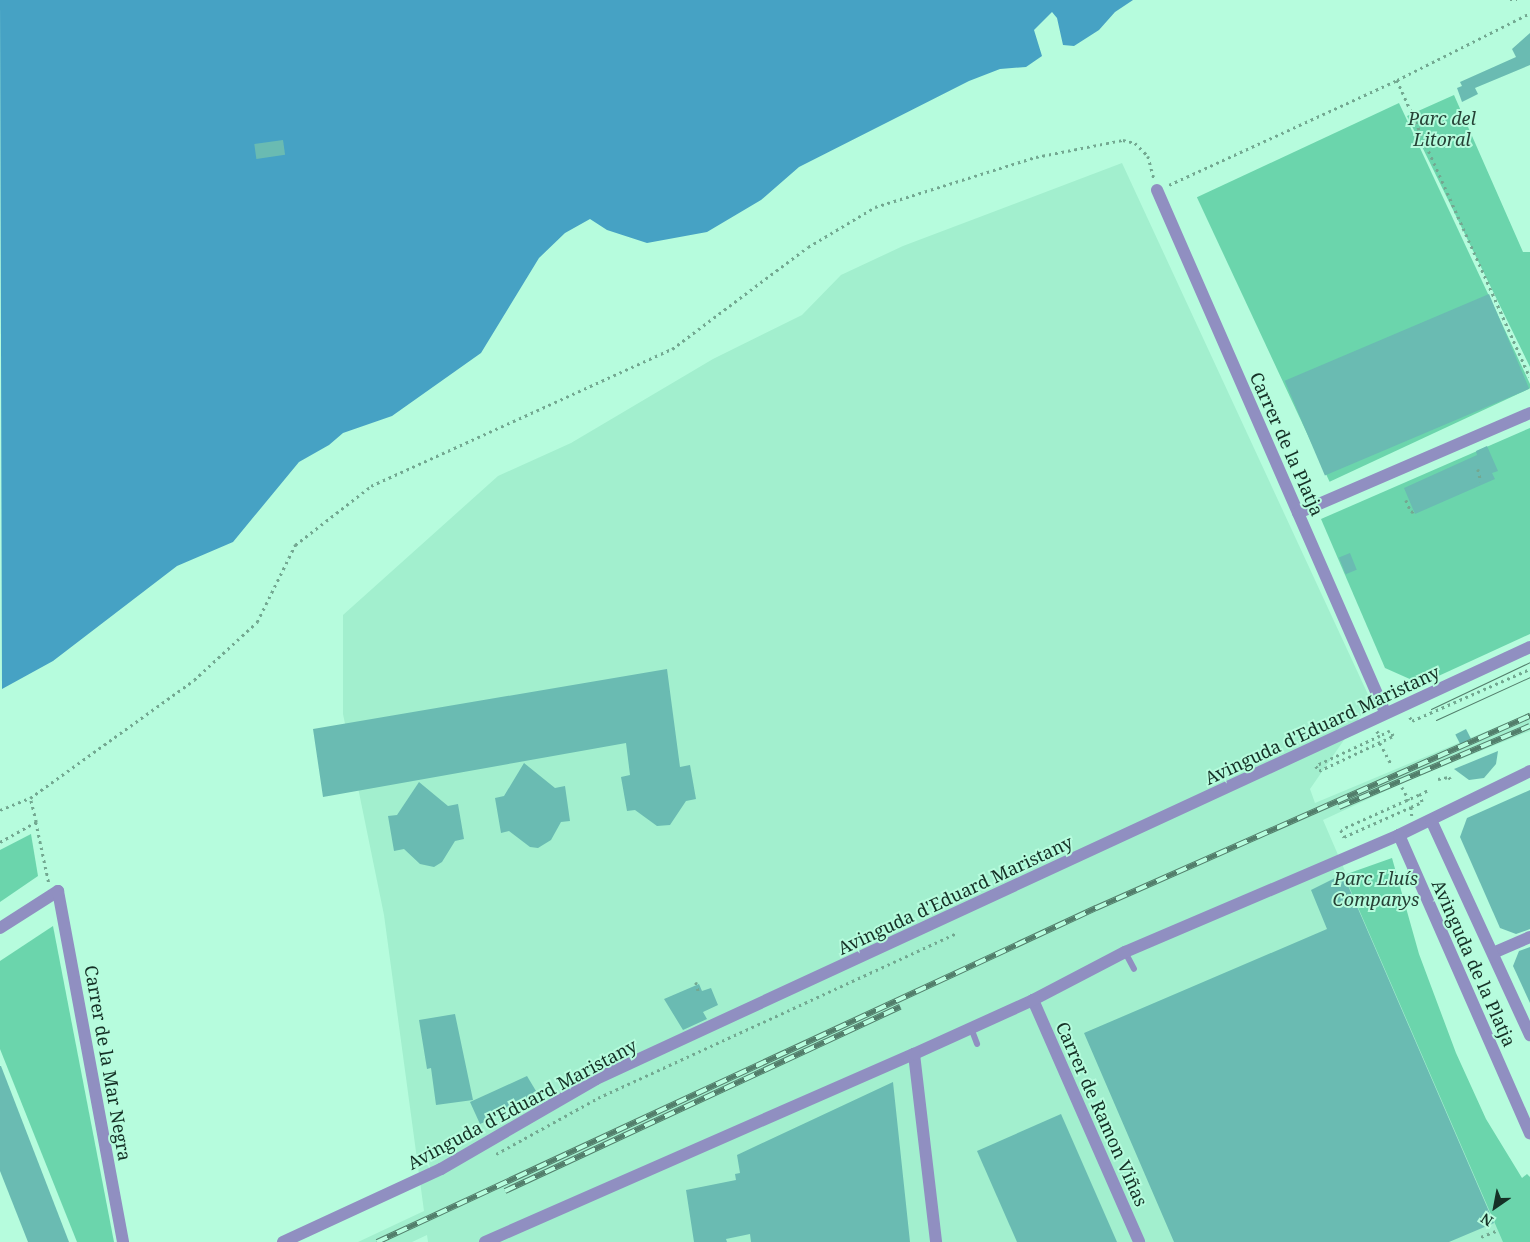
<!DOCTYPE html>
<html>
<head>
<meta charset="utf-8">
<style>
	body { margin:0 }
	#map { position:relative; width:1530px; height:1242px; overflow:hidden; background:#b6fcdd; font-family:"Noto Serif",serif }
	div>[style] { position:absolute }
	.built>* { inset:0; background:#a2efce }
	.green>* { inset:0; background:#6bd5ac; transform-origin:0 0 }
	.water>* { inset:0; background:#46a2c4 }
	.building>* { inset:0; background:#6abbb2; transform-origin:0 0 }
	.path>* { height:2.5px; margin-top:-1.25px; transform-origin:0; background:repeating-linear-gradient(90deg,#73a891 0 2.5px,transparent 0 6.5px) }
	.service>* { height:6px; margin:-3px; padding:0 3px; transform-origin:3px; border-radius:3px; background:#908fc1 }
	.minor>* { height:12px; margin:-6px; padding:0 6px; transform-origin:6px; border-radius:6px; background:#908fc1 }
	.tertiary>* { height:12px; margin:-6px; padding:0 6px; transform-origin:6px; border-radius:6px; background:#908fc1 }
	.tram>* { height:1px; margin:-0.5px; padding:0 0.5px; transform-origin:0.5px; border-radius:0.5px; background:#527e6b }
	.rail>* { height:5.5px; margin-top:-2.75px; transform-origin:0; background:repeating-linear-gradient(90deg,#b6fcdd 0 11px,#527e6b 0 22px); box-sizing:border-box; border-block:1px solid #527e6b }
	span { translate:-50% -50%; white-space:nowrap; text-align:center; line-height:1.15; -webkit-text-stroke:4px #b6fcdd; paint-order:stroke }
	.park-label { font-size:18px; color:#264136; font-style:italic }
	.street-label { font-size:18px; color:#153126 }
	.north { position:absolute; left:1470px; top:1182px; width:50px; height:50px; -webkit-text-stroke:4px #b6fcdd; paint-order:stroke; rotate:213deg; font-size:14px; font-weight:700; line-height:20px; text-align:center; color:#153126 }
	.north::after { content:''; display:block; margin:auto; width:18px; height:22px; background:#153126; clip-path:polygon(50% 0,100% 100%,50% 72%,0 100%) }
</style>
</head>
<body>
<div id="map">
	<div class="built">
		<div style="clip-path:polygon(1122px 163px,1371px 701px,1310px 789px,1315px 803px,1530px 713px,1530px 731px,1409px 780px,1323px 820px,1505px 1242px,428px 1242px,427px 1235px,412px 1242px,358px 1242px,424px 1211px,384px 915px,343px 714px,343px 615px,498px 476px,571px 443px,713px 359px,802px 315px,841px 275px,903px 246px)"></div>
	</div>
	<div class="green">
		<div style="clip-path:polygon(1454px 95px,1523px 252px,1530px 252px,1530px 367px,1407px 116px)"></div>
		<div style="left:1399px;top:103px;width:314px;height:223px;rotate:65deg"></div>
		<div style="clip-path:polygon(1530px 428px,1530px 634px,1421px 684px,1385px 668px,1321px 519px)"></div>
		<div style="clip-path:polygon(31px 834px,38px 876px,0 902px,0 850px)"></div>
		<div style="clip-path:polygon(1392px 858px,1419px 954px,1456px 1053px,1486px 1119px,1522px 1178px,1527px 1174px,1530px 1177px,1530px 1242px,1503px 1242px,1344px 875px)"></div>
		<div style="clip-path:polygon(53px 926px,114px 1242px,77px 1242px,0 1049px,0 961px)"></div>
	</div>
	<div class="water">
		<div style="clip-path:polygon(0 0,1133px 0,1115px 12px,1099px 30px,1074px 46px,1063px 45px,1057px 18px,1052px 12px,1034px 30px,1042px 56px,1026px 67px,1000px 69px,969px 81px,799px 167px,761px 200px,707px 232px,647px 243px,607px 230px,590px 219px,565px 233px,539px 258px,481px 353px,392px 416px,343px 433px,329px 445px,299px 462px,233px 542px,177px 566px,53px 661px,2px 689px)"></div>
	</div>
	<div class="building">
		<div style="clip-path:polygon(1530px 33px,1530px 65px,1475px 88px,1478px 94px,1462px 102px,1457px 88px,1462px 86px,1460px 82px,1516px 57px,1512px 49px)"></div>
		<div style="left:283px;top:140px;width:15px;height:29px;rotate:82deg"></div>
		<div style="left:1489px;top:294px;width:103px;height:222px;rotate:67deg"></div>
		<div style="clip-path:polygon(1487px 446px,1498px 471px,1492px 473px,1495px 479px,1415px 514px,1404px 488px,1477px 455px,1476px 451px)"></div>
		<div style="left:1350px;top:553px;width:18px;height:12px;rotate:68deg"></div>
		<div style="clip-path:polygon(667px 669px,680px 767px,690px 765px,696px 799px,686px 801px,670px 825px,657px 826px,635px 810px,627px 811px,621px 777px,630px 775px,626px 743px,323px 797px,313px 729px)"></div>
		<div style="left:1466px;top:729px;width:11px;height:12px;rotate:63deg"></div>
		<div style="clip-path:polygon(1498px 751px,1496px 764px,1484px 778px,1469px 780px,1454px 769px)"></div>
		<div style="clip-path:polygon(524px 763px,555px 788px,565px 786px,570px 821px,561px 822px,551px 840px,538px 848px,530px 847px,509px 831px,501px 833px,495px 798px,504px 796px)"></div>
		<div style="clip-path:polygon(419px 782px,448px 806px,458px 804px,464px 839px,455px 841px,442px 862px,434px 867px,420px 864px,404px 849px,394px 851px,388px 816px,397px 815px)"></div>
		<div style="clip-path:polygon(1530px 790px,1530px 929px,1516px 934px,1500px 928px,1460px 837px,1467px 818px)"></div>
		<div style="clip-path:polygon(1343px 874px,1494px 1223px,1449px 1242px,1174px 1242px,1084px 1033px,1327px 929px,1311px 890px)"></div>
		<div style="clip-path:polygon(1530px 947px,1530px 1003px,1513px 966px,1519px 951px)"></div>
		<div style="clip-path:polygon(699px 984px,702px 991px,711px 988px,718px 1005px,703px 1012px,707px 1019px,683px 1030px,664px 999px)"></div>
		<div style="clip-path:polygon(455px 1014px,473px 1100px,436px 1105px,431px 1068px,427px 1069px,419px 1020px)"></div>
		<div style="clip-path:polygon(0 1066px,1px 1066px,69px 1242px,28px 1242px,0 1171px)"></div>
		<div style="clip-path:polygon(527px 1076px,539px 1096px,537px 1099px,480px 1124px,470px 1102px)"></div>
		<div style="clip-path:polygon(893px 1082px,910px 1242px,751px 1242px,750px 1234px,726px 1239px,727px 1242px,694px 1242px,686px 1190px,736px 1180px,735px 1174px,740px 1173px,737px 1155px)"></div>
		<div style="clip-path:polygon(1061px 1114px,1117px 1242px,1017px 1242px,977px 1151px)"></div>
	</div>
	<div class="path">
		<div style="left:1510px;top:0;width:7px"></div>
		<div style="left:1397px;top:80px;width:325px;rotate:65.9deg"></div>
		<div style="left:1169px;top:185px;width:251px;rotate:-24.7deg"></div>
		<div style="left:1397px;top:80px;width:149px;rotate:-26.7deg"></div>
		<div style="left:1478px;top:469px;width:13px;rotate:77deg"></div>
		<div style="left:1406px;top:500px;width:13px;rotate:67deg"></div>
		<div style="left:1411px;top:512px;width:3px;rotate:-18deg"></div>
		<div style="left:1410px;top:717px;width:4px;rotate:63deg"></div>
		<div style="left:1412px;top:721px;width:129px;rotate:-23.8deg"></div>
		<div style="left:1377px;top:731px;width:6px;rotate:59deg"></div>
		<div style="left:1380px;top:736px;width:71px;rotate:154.9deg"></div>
		<div style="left:1316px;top:766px;width:6px;rotate:59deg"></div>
		<div style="left:1319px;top:771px;width:82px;rotate:-25.3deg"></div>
		<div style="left:1393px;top:736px;width:6px;rotate:-121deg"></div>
		<div style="left:1390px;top:731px;width:11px;rotate:153deg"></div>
		<div style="left:1380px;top:743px;width:24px;rotate:62deg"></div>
		<div style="left:1438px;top:779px;width:11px;rotate:-10deg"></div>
		<div style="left:1449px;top:777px;width:4px;rotate:56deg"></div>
		<div style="left:1402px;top:787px;width:15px;rotate:62deg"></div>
		<div style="left:1419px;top:795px;width:10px;rotate:-29deg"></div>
		<div style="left:1411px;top:807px;width:12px;rotate:-24deg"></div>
		<div style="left:1422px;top:802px;width:8px;rotate:-113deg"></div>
		<div style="left:1419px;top:795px;width:85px;rotate:155.8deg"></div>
		<div style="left:1341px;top:830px;width:8px;rotate:67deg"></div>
		<div style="left:1344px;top:837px;width:73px;rotate:-24.1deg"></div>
		<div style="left:1411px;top:807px;width:9px;rotate:84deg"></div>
		<div style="left:0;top:810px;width:32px;rotate:-22deg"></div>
		<div style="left:36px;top:822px;width:25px;rotate:-104deg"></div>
		<div style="left:30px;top:798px;width:202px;rotate:-35.7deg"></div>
		<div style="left:194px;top:680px;width:86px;rotate:-42.6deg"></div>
		<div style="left:257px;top:622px;width:86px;rotate:-63.7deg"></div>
		<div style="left:295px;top:545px;width:96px;rotate:-37.8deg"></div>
		<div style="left:371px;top:486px;width:331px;rotate:-24.5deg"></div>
		<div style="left:672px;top:349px;width:170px;rotate:-36.9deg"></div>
		<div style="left:808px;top:247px;width:78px;rotate:-30.8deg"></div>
		<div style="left:875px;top:207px;width:169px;rotate:-17.3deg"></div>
		<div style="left:1036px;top:157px;width:89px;rotate:-11.1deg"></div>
		<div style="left:1123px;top:140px;width:12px;rotate:14deg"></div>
		<div style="left:1135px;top:143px;width:18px;rotate:45deg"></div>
		<div style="left:1148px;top:156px;width:23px;rotate:75deg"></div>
		<div style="left:0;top:842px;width:41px;rotate:-29.1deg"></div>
		<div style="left:36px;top:822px;width:62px;rotate:78deg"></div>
		<div style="left:696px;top:982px;width:12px;rotate:76deg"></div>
		<div style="left:496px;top:1154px;width:116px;rotate:-28.8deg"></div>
		<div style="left:598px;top:1098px;width:394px;rotate:-24.7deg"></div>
		<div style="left:1481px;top:1237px;width:18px;rotate:-22deg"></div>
	</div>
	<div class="service">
		<div style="left:1125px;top:952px;width:19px;rotate:62deg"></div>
		<div style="left:971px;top:1028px;width:17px;rotate:69deg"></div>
	</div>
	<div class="minor">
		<div style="left:1157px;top:190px;width:570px;rotate:66.41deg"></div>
		<div style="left:1298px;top:513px;width:253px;rotate:-23.3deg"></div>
		<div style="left:0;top:928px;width:69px;rotate:-32.5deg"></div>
		<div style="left:58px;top:891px;width:357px;rotate:79.5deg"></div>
		<div style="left:1493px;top:953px;width:40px;rotate:-23.4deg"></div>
		<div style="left:1033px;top:1000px;width:264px;rotate:66.3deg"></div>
		<div style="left:914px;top:1054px;width:189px;rotate:83.3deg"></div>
		<div style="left:283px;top:1242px;width:174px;rotate:-24.8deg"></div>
		<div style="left:441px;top:1169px;width:179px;rotate:-30.1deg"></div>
		<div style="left:596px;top:1079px;width:1029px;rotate:-24.82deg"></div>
		<div style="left:485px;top:1242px;width:468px;rotate:-23.7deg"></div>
		<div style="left:914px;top:1054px;width:131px;rotate:-24.4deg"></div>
		<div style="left:1033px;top:1000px;width:104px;rotate:-27.6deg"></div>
		<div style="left:1125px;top:952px;width:298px;rotate:-23.1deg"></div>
		<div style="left:1399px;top:835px;width:146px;rotate:-26deg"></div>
	</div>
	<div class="tertiary">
		<div style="left:1431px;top:820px;width:237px;rotate:65.3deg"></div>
		<div style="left:1399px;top:835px;width:326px;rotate:66.3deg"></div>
	</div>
	<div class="tram">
		<div style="left:1431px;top:709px;width:110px;rotate:-25.4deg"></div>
		<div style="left:1436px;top:720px;width:103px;rotate:-24.6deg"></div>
	</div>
	<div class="rail">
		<div style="left:1339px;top:807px;width:207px;rotate:-23deg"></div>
		<div style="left:505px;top:1191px;width:436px;rotate:-25deg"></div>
		<div style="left:377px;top:1242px;width:793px;rotate:-24.92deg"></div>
		<div style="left:1096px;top:908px;width:475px;rotate:-23.9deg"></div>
	</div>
	<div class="park-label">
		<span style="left:1442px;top:129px">Parc del<br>Litoral</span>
		<span style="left:1376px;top:889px">Parc Lluís<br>Companys</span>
	</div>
	<div class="street-label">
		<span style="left:1287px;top:444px;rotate:66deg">Carrer de la Platja</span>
		<span style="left:1322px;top:725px;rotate:-25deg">Avinguda d'Eduard Maristany</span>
		<span style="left:955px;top:895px;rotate:-25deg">Avinguda d'Eduard Maristany</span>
		<span style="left:1474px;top:963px;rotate:66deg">Avinguda de la Platja</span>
		<span style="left:108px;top:1063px;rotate:80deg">Carrer de la Mar Negra</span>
		<span style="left:522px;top:1104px;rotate:-28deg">Avinguda d'Eduard Maristany</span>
		<span style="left:1102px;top:1114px;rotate:66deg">Carrer de Ramon Viñas</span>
	</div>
	<div class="north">N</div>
</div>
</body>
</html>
